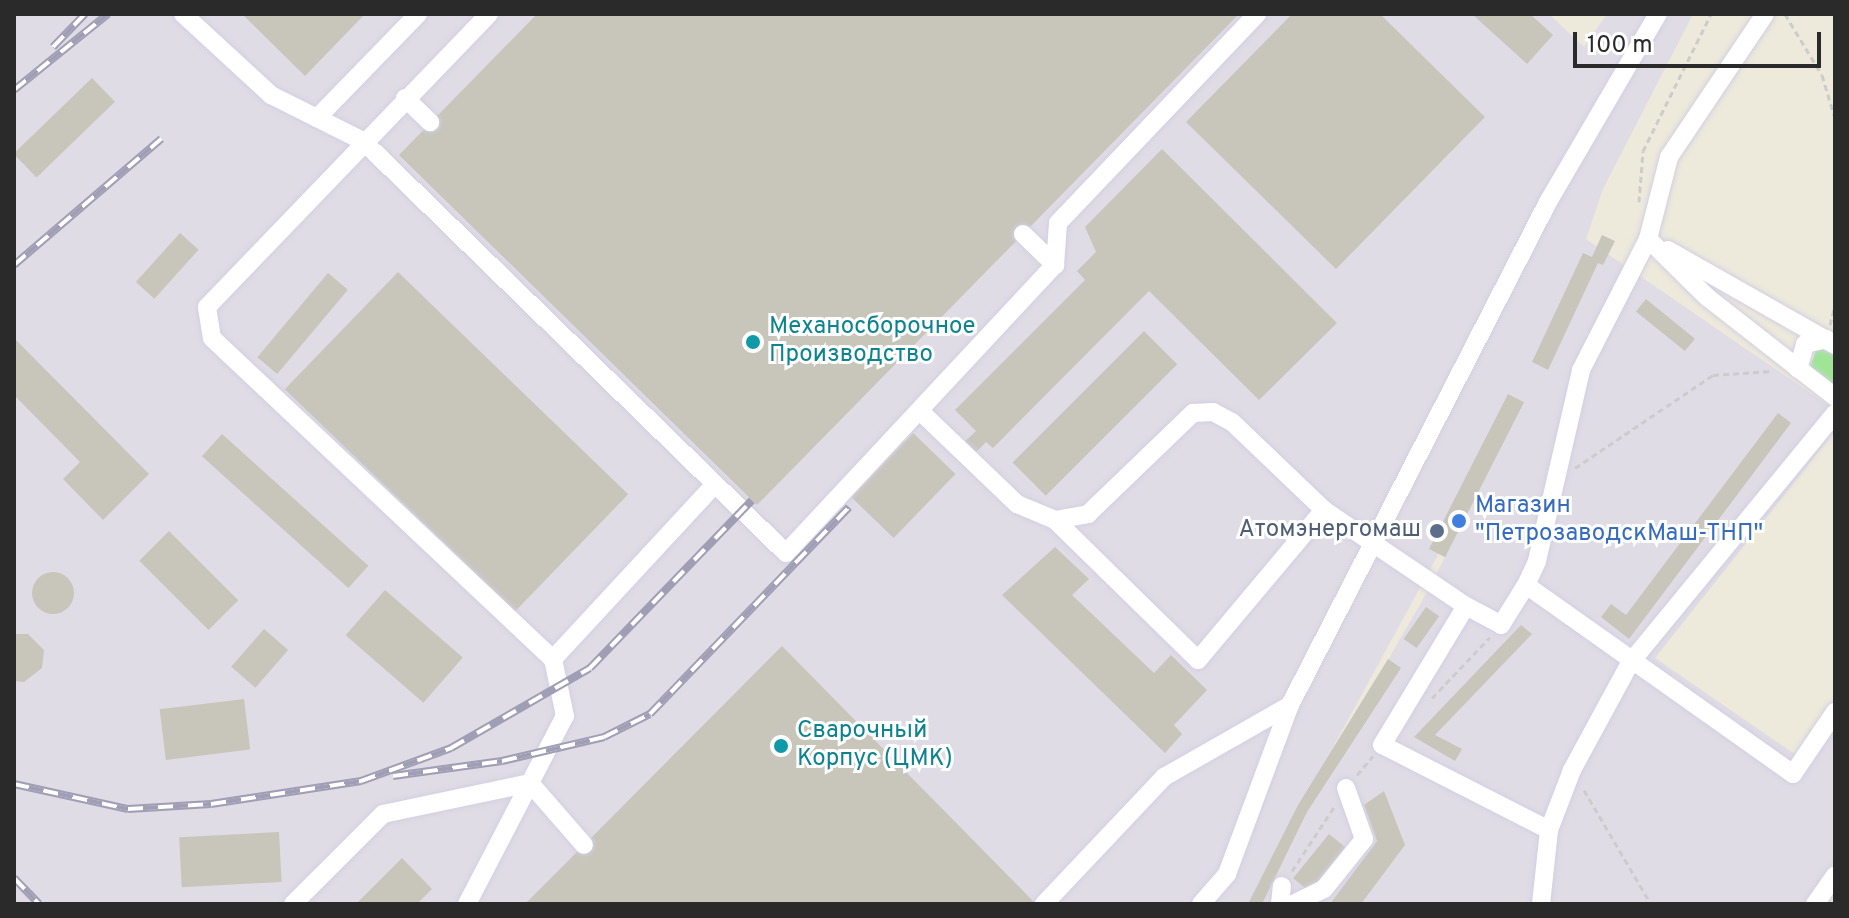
<!DOCTYPE html>
<html>
<head>
<meta charset="utf-8">
<style>
	body { margin:0 }
	#map { position:relative; width:1849px; height:918px; overflow:hidden; background:#ede9db; font-family:Overpass,sans-serif }
	div>[style] { position:absolute }
	.industrial>* { inset:0; background:#e0dce5 }
	.green>* { inset:0; background:#a0e595 }
	.building>* { inset:0; background:#c8c5bb; transform-origin:0 0 }
	.round { border-radius:50% }
	.path>* { height:3px; margin-top:-1.5px; transform-origin:0; background:repeating-linear-gradient(90deg,#ccc 0 6px,transparent 0 10px) }
	.roads { filter:drop-shadow(0 0 2px #d1d0e3) drop-shadow(0 0 2px #d1d0e3) }
	.minor>* { height:18px; margin:-9px; padding:0 9px; transform-origin:9px; border-radius:9px; background:#fff }
	.rail>* { height:8px; margin-top:-4px; transform-origin:0; background:repeating-linear-gradient(90deg,#fff 0 15px,#9f9eb5 0 30px); box-sizing:border-box; border-block:2px solid #9f9eb5 }
	.dots>* { width:22px; height:22px; translate:-50% -50%; box-sizing:border-box; border:4px solid #fff; border-radius:50% }
	span { translate:-50% -50%; white-space:nowrap; text-align:center; line-height:1.15; -webkit-text-stroke:6px #fff; paint-order:stroke }
	.culture-label { font-size:24px; color:#0d838f }
	.left { translate:0 -50%; text-align:left }
	.shop-label { font-size:24px; color:#366cbe }
	.service-label { font-size:24px; color:#4e5e75 }
	.right { translate:-100% -50%; text-align:right }
	.frame { position:absolute; inset:0; border:16px solid #2a2a2a; pointer-events:none }
	.scale { position:absolute; left:1573px; top:32px; width:248px; height:36px; box-sizing:border-box; border:4px solid #2a2a2a; border-top:0; padding-left:10px; font-size:24px; line-height:28px; white-space:nowrap; color:#2a2a2a; -webkit-text-stroke:6px #fff; paint-order:stroke }
</style>
</head>
<body>
<div id="map">
	<div class="industrial">
		<div style="clip-path:polygon(evenodd,14px 14px,1549px 14px,1584px 47px,1607px 14px,1693px 14px,1603px 189px,1586px 239px,1835px 410px,1835px 431px,1655px 658px,1796px 755px,1835px 700px,1835px 861px,1803px 904px,14px 904px,14px 14px,1518px 408px,1430px 587px,1254px 893px,1254px 892px,1518px 408px)"></div>
	</div>
	<div class="green">
		<div style="clip-path:polygon(1817px 347px,1835px 355px,1835px 385px,1810px 367px)"></div>
	</div>
	<div class="building">
		<div style="clip-path:polygon(242px 14px,365px 14px,305px 76px)"></div>
		<div style="clip-path:polygon(537px 14px,1239px 14px,757px 505px,399px 155px)"></div>
		<div style="clip-path:polygon(1292px 14px,1380px 14px,1485px 117px,1336px 269px,1186px 122px)"></div>
		<div style="clip-path:polygon(1472px 14px,1530px 14px,1553px 35px,1527px 64px)"></div>
		<div style="left:92px;top:78px;width:33px;height:109px;rotate:46deg"></div>
		<div style="clip-path:polygon(1162px 149px,1337px 323px,1259px 400px,1149px 291px,993px 448px,986px 442px,974px 454px,963px 443px,976px 431px,955px 410px,1085px 280px,1077px 271px,1096px 252px,1085px 227px)"></div>
		<div style="left:180px;top:233px;width:25px;height:66px;rotate:42deg"></div>
		<div style="clip-path:polygon(1602px 235px,1615px 241px,1603px 265px,1598px 263px,1548px 370px,1532px 362px,1583px 253px,1592px 257px)"></div>
		<div style="left:398px;top:272px;width:320px;height:163px;rotate:44deg"></div>
		<div style="left:328px;top:273px;width:26px;height:110px;rotate:40deg"></div>
		<div style="left:1646px;top:299px;width:63px;height:16px;rotate:39deg"></div>
		<div style="left:1144px;top:331px;width:47px;height:186px;rotate:45deg"></div>
		<div style="clip-path:polygon(14px 338px,149px 474px,103px 520px,63px 479px,80px 462px,14px 395px)"></div>
		<div style="left:1508px;top:394px;width:18px;height:174px;rotate:27deg"></div>
		<div style="clip-path:polygon(1778px 413px,1791px 423px,1629px 639px,1601px 617px,1611px 604px,1626px 615px)"></div>
		<div style="left:913px;top:433px;width:59px;height:89px;rotate:44deg"></div>
		<div style="left:222px;top:434px;width:197px;height:30px;rotate:42deg"></div>
		<div style="left:169px;top:531px;width:98px;height:42px;rotate:45deg"></div>
		<div style="clip-path:polygon(1055px 547px,1089px 579px,1072px 595px,1154px 673px,1171px 655px,1207px 690px,1174px 725px,1182px 734px,1165px 753px,1002px 595px)"></div>
		<div class="round" style="left:32px;top:572px;width:42px;height:42px"></div>
		<div style="left:385px;top:590px;width:103px;height:60px;rotate:41deg"></div>
		<div style="left:1426px;top:607px;width:16px;height:39px;rotate:35deg"></div>
		<div style="clip-path:polygon(1521px 625px,1532px 634px,1435px 735px,1462px 749px,1455px 761px,1414px 737px)"></div>
		<div style="left:264px;top:629px;width:32px;height:50px;rotate:41deg"></div>
		<div style="clip-path:polygon(14px 634px,28px 634px,44px 650px,42px 668px,24px 682px,14px 681px)"></div>
		<div style="clip-path:polygon(782px 646px,1036px 904px,525px 904px,584px 845px)"></div>
		<div style="clip-path:polygon(1388px 659px,1401px 668px,1307px 812px,1262px 904px,1248px 904px,1298px 805px)"></div>
		<div style="left:244px;top:699px;width:51px;height:85px;rotate:83deg"></div>
		<div style="clip-path:polygon(1384px 791px,1405px 845px,1361px 904px,1330px 904px,1377px 841px,1364px 805px)"></div>
		<div style="left:279px;top:832px;width:50px;height:100px;rotate:87deg"></div>
		<div style="left:1329px;top:834px;width:21px;height:57px;rotate:39deg"></div>
		<div style="clip-path:polygon(402px 858px,432px 889px,417px 904px,356px 904px)"></div>
	</div>
	<div class="path">
		<div style="left:1785px;top:14px;width:71px;rotate:58.8deg"></div>
		<div style="left:1822px;top:75px;width:45px;rotate:73.2deg"></div>
		<div style="left:1639px;top:202px;width:51px;rotate:-85.5deg"></div>
		<div style="left:1643px;top:151px;width:153px;rotate:-63.6deg"></div>
		<div style="left:1830px;top:325px;width:21px;rotate:-76deg"></div>
		<div style="left:1575px;top:468px;width:166px;rotate:-34deg"></div>
		<div style="left:1713px;top:375px;width:58px;rotate:-3.9deg"></div>
		<div style="left:1432px;top:698px;width:84px;rotate:-46.4deg"></div>
		<div style="left:1357px;top:775px;width:25px;rotate:-50deg"></div>
		<div style="left:1584px;top:790px;width:132px;rotate:59.6deg"></div>
		<div style="left:1292px;top:871px;width:77px;rotate:-56.7deg"></div>
	</div>
	<div class="roads">
		<div class="minor">
			<div style="left:183px;top:14px;width:120px;rotate:42.6deg"></div>
			<div style="left:271px;top:95px;width:103px;rotate:26.6deg"></div>
			<div style="left:363px;top:141px;width:590px;rotate:44.25deg"></div>
			<div style="left:786px;top:553px;width:394px;rotate:-47deg"></div>
			<div style="left:1055px;top:265px;width:42px;rotate:-85.9deg"></div>
			<div style="left:1058px;top:223px;width:289px;rotate:-46.4deg"></div>
			<div style="left:489px;top:14px;width:407px;rotate:133.9deg"></div>
			<div style="left:207px;top:307px;width:31px;rotate:81deg"></div>
			<div style="left:212px;top:338px;width:468px;rotate:43.3deg"></div>
			<div style="left:405px;top:98px;width:35px;rotate:44deg"></div>
			<div style="left:317px;top:118px;width:145px;rotate:-45.8deg"></div>
			<div style="left:1023px;top:234px;width:45px;rotate:44.1deg"></div>
			<div style="left:1648px;top:239px;width:83px;rotate:44.5deg"></div>
			<div style="left:1707px;top:297px;width:162px;rotate:38deg"></div>
			<div style="left:1668px;top:250px;width:192px;rotate:29.6deg"></div>
			<div style="left:1798px;top:369px;width:26px;rotate:-74deg"></div>
			<div style="left:1805px;top:344px;width:22px;rotate:-13deg"></div>
			<div style="left:922px;top:413px;width:132px;rotate:43.8deg"></div>
			<div style="left:1017px;top:504px;width:41px;rotate:22.8deg"></div>
			<div style="left:1055px;top:520px;width:34px;rotate:-10deg"></div>
			<div style="left:1088px;top:514px;width:146px;rotate:-43.9deg"></div>
			<div style="left:1193px;top:413px;width:20px;rotate:-3deg"></div>
			<div style="left:1213px;top:412px;width:21px;rotate:28deg"></div>
			<div style="left:1232px;top:422px;width:127px;rotate:43.7deg"></div>
			<div style="left:1324px;top:510px;width:171px;rotate:34.1deg"></div>
			<div style="left:1055px;top:520px;width:200px;rotate:44.4deg"></div>
			<div style="left:1198px;top:660px;width:196px;rotate:-50deg"></div>
			<div style="left:1526px;top:585px;width:327px;rotate:35.3deg"></div>
			<div style="left:1793px;top:774px;width:75px;rotate:-55.9deg"></div>
			<div style="left:1549px;top:830px;width:187px;rotate:-153deg"></div>
			<div style="left:1382px;top:745px;width:162px;rotate:-58.9deg"></div>
			<div style="left:1466px;top:606px;width:40px;rotate:28deg"></div>
			<div style="left:1501px;top:625px;width:47px;rotate:-58deg"></div>
			<div style="left:1526px;top:585px;width:26px;rotate:-65deg"></div>
			<div style="left:1537px;top:561px;width:196px;rotate:-77deg"></div>
			<div style="left:1581px;top:370px;width:147px;rotate:-62.9deg"></div>
			<div style="left:1648px;top:239px;width:85px;rotate:-75.6deg"></div>
			<div style="left:1669px;top:157px;width:172px;rotate:-56.1deg"></div>
			<div style="left:293px;top:904px;width:127px;rotate:-45deg"></div>
			<div style="left:383px;top:814px;width:150px;rotate:-11.9deg"></div>
			<div style="left:530px;top:783px;width:82px;rotate:48.9deg"></div>
			<div style="left:467px;top:904px;width:212px;rotate:-62.5deg"></div>
			<div style="left:565px;top:716px;width:58px;rotate:-101.9deg"></div>
			<div style="left:553px;top:659px;width:238px;rotate:-47.2deg"></div>
			<div style="left:1044px;top:904px;width:175px;rotate:-46.6deg"></div>
			<div style="left:1164px;top:777px;width:145px;rotate:-29.7deg"></div>
			<div style="left:1290px;top:705px;width:565px;rotate:-62.85deg"></div>
			<div style="left:1548px;top:202px;width:218px;rotate:-59.7deg"></div>
			<div style="left:1201px;top:904px;width:40px;rotate:-49deg"></div>
			<div style="left:1227px;top:874px;width:180px;rotate:-69.6deg"></div>
			<div style="left:1280px;top:904px;width:18px;rotate:-84deg"></div>
			<div style="left:1293px;top:904px;width:34px;rotate:-26deg"></div>
			<div style="left:1324px;top:889px;width:64px;rotate:-51.3deg"></div>
			<div style="left:1364px;top:839px;width:54px;rotate:-109.4deg"></div>
			<div style="left:1541px;top:904px;width:74px;rotate:-83.8deg"></div>
			<div style="left:1549px;top:830px;width:64px;rotate:-69deg"></div>
			<div style="left:1572px;top:770px;width:122px;rotate:-61.5deg"></div>
			<div style="left:1630px;top:663px;width:323px;rotate:-50.6deg"></div>
			<div style="left:1815px;top:904px;width:35px;rotate:-55deg"></div>
		</div>
	</div>
	<div class="rail">
		<div style="left:53px;top:47px;width:46px;rotate:-45.9deg"></div>
		<div style="left:14px;top:90px;width:121px;rotate:-39deg"></div>
		<div style="left:14px;top:265px;width:194px;rotate:-40.6deg"></div>
		<div style="left:393px;top:776px;width:110px;rotate:-7.8deg"></div>
		<div style="left:502px;top:761px;width:105px;rotate:-13.2deg"></div>
		<div style="left:604px;top:737px;width:51px;rotate:-26.6deg"></div>
		<div style="left:650px;top:714px;width:287px;rotate:-46.1deg"></div>
		<div style="left:14px;top:784px;width:117px;rotate:12.4deg"></div>
		<div style="left:128px;top:809px;width:83px;rotate:-3.4deg"></div>
		<div style="left:211px;top:804px;width:152px;rotate:-8.7deg"></div>
		<div style="left:361px;top:781px;width:96px;rotate:-20.1deg"></div>
		<div style="left:451px;top:748px;width:160px;rotate:-29.9deg"></div>
		<div style="left:590px;top:668px;width:233px;rotate:-46deg"></div>
		<div style="left:14px;top:878px;width:36px;rotate:46deg"></div>
	</div>
	<div class="dots">
		<div style="left:753px;top:342px;background:#0f9aa8"></div>
		<div style="left:1459px;top:521px;background:#3f7fe0"></div>
		<div style="left:1437px;top:531px;background:#5c6f8a"></div>
		<div style="left:781px;top:746px;background:#0f9aa8"></div>
	</div>
	<div class="culture-label">
		<span class="left" style="left:769px;top:342px">Механосборочное<br>Производство</span>
		<span class="left" style="left:797px;top:746px">Сварочный<br>Корпус (ЦМК)</span>
	</div>
	<div class="shop-label">
		<span class="left" style="left:1475px;top:521px">Магазин<br>"ПетрозаводскМаш-ТНП"</span>
	</div>
	<div class="service-label">
		<span class="right" style="left:1421px;top:531px">Атомэнергомаш</span>
	</div>
	<div class="frame"></div>
	<div class="scale">100 m</div>
</div>
</body>
</html>
